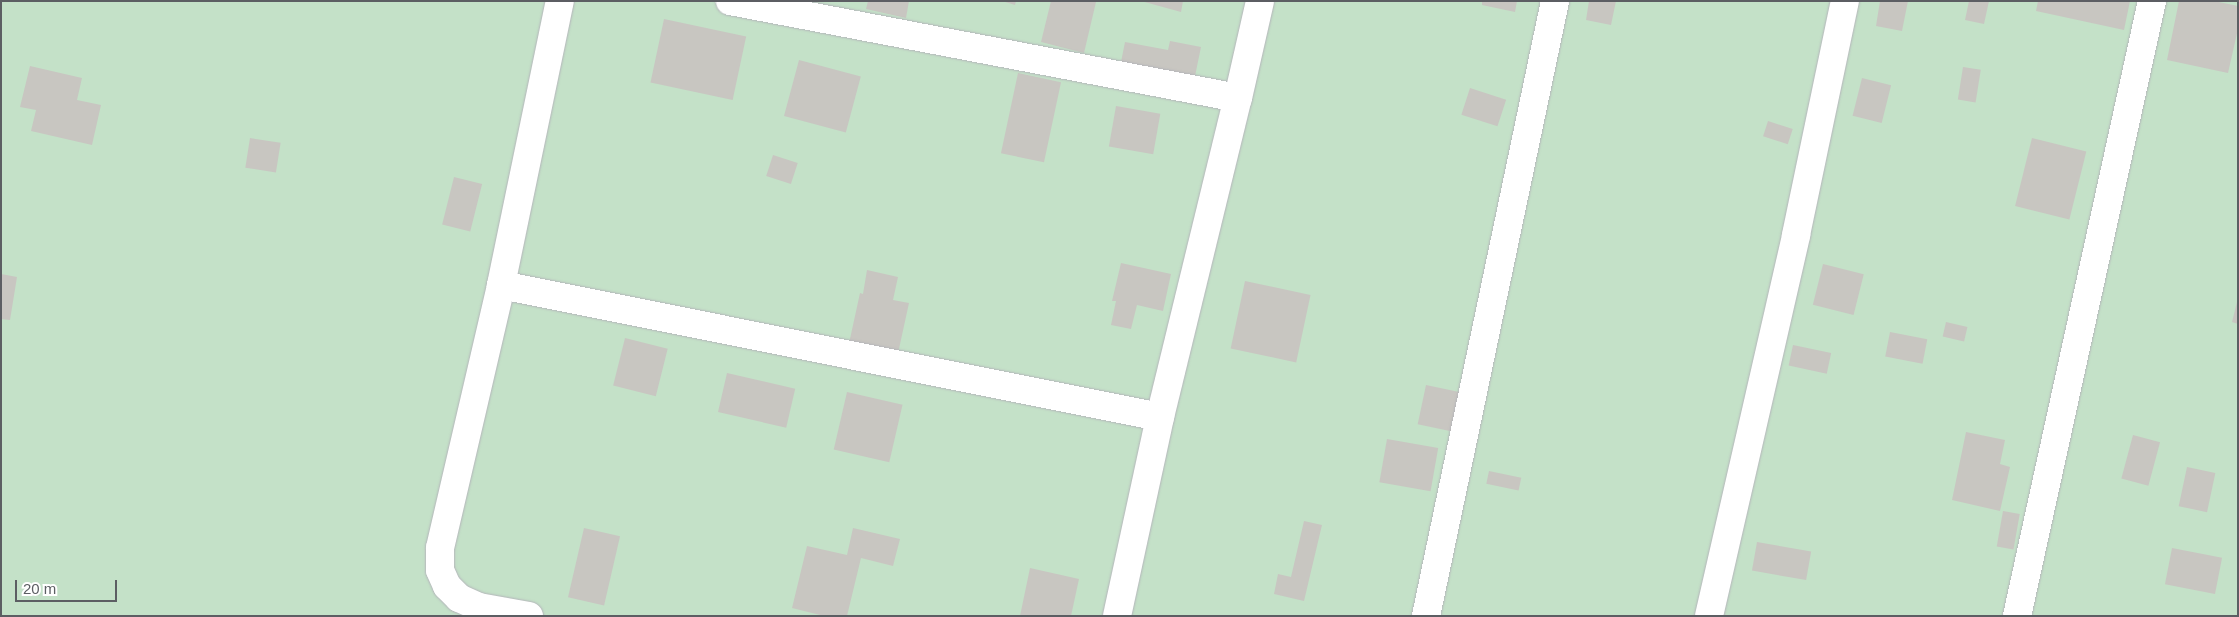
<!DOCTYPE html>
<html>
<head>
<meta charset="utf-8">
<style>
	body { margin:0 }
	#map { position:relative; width:2239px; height:617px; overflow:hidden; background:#edece4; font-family:Helvetica,sans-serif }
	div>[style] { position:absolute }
	.green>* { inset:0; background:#c4e1c8; transform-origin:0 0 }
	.building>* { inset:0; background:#c8c6c1; transform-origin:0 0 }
	.roads { filter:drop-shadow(0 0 1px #b4b5ba) drop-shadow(0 0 1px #b4b5ba) }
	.minor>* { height:28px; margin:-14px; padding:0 14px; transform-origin:14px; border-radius:14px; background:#fff }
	span { translate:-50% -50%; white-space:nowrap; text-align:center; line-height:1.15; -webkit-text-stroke:4.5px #fff; paint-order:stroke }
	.frame { position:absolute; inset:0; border:2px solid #5c5e63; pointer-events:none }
	.scale { position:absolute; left:15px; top:580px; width:102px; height:22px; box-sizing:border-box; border:2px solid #5c5e63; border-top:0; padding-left:6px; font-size:15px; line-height:18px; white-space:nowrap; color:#5c5e63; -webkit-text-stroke:4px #fff; paint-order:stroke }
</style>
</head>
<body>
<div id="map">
	<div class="green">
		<div style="left:1px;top:1px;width:2237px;height:615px"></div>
	</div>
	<div class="building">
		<div style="clip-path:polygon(868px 1px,909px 1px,906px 18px,866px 9px)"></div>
		<div style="clip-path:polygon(1002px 1px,1016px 1px,1015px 5px)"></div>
		<div style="clip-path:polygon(1051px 1px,1096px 2px,1084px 53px,1041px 42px)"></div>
		<div style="clip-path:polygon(1141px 1px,1183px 1px,1181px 12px)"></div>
		<div style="clip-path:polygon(1482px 1px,1517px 1px,1515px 12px,1482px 5px)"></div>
		<div style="clip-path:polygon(1589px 1px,1616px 1px,1611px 25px,1586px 20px)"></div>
		<div style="clip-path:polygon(1880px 1px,1908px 1px,1902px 31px,1876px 26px)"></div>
		<div style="clip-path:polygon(1969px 1px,1989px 1px,1984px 24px,1965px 20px)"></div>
		<div style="clip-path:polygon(2038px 1px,2130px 1px,2124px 30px,2036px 11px)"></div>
		<div style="clip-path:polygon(2179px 1px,2214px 1px,2238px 6px,2238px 29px,2228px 73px,2167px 60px)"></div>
		<div style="left:664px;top:19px;width:84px;height:65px;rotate:12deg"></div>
		<div style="clip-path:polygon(1170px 41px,1201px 47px,1194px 81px,1120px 67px,1125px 42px,1168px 50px)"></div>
		<div style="left:799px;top:60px;width:64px;height:58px;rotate:15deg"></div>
		<div style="clip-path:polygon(30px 66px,82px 78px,77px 100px,101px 105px,92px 145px,31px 131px,36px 110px,20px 107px)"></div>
		<div style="left:1963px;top:67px;width:18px;height:33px;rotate:9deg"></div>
		<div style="left:1018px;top:73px;width:44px;height:82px;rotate:12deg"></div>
		<div style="left:1862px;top:78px;width:30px;height:39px;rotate:14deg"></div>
		<div style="left:1470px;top:88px;width:38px;height:28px;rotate:18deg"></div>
		<div style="left:1116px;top:106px;width:45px;height:41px;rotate:10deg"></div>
		<div style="left:1768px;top:121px;width:26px;height:16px;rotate:18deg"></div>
		<div style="left:250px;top:138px;width:31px;height:30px;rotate:9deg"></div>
		<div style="left:2032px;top:138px;width:56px;height:70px;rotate:14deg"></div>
		<div style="left:773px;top:155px;width:26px;height:22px;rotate:18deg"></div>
		<div style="left:454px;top:177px;width:29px;height:49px;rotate:14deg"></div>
		<div style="clip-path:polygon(1121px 263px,1171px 274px,1163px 311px,1137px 305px,1131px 329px,1111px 325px,1116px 301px,1112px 301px)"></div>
		<div style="left:1823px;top:264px;width:42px;height:42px;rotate:14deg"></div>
		<div style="clip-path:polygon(867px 270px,898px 277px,893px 300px,909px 303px,897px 358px,848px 348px,860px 293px,863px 294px)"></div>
		<div style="clip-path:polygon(1px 274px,17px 277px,10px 320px,1px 319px)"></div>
		<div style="left:1245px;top:281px;width:67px;height:69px;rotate:12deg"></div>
		<div style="clip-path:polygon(2237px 302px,2238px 302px,2238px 324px,2232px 322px)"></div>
		<div style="left:1946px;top:322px;width:22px;height:15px;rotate:13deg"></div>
		<div style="left:1890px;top:332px;width:38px;height:25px;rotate:11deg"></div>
		<div style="left:625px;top:338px;width:44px;height:49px;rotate:14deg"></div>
		<div style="left:1793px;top:345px;width:39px;height:21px;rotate:12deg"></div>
		<div style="left:727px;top:373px;width:70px;height:40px;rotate:13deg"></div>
		<div style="left:1426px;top:385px;width:34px;height:40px;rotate:12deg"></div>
		<div style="left:847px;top:392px;width:57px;height:59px;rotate:13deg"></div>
		<div style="clip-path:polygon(1966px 432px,2005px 440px,2000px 464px,2010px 467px,2000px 511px,1952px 500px)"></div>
		<div style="left:2133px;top:435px;width:28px;height:45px;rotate:15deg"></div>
		<div style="left:1387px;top:439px;width:52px;height:44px;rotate:10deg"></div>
		<div style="left:2187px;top:467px;width:29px;height:40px;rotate:12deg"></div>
		<div style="left:1489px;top:471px;width:33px;height:13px;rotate:12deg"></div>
		<div style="left:2003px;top:511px;width:17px;height:36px;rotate:10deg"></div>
		<div style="clip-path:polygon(1304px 521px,1322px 525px,1304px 601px,1274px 594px,1278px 574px,1291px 577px)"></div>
		<div style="left:584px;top:528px;width:37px;height:71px;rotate:13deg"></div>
		<div style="clip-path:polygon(853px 528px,900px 539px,893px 566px,861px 558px,847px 616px,824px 616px,792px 608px,807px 546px,847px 555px)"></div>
		<div style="left:1757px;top:542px;width:55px;height:29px;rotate:10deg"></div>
		<div style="left:2172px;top:548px;width:51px;height:37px;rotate:11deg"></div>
		<div style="clip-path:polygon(1030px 568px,1079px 579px,1071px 616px,1020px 616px)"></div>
	</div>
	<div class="roads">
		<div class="minor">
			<div style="left:730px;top:1px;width:517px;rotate:10.81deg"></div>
			<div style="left:501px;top:285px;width:672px;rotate:11.33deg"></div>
			<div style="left:529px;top:616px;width:51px;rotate:-169.8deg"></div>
			<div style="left:479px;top:607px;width:22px;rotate:-156deg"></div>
			<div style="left:459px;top:598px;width:17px;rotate:-135deg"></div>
			<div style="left:447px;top:586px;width:17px;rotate:-114deg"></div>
			<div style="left:440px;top:570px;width:22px;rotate:-90deg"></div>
			<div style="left:440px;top:548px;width:270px;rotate:-76.9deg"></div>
			<div style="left:501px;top:285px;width:290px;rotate:-78.3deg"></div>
			<div style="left:1117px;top:616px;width:204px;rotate:-77.8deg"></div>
			<div style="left:1160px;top:417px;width:328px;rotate:-76.3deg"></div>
			<div style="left:1238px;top:98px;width:99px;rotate:-77.2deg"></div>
			<div style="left:1426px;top:616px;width:628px;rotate:-78.15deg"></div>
			<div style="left:1709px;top:616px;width:391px;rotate:-77.1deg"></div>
			<div style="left:1796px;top:235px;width:239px;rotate:-78.2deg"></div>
			<div style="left:2017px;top:616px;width:630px;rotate:-77.62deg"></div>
		</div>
	</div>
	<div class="frame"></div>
	<div class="scale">20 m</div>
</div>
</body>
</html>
